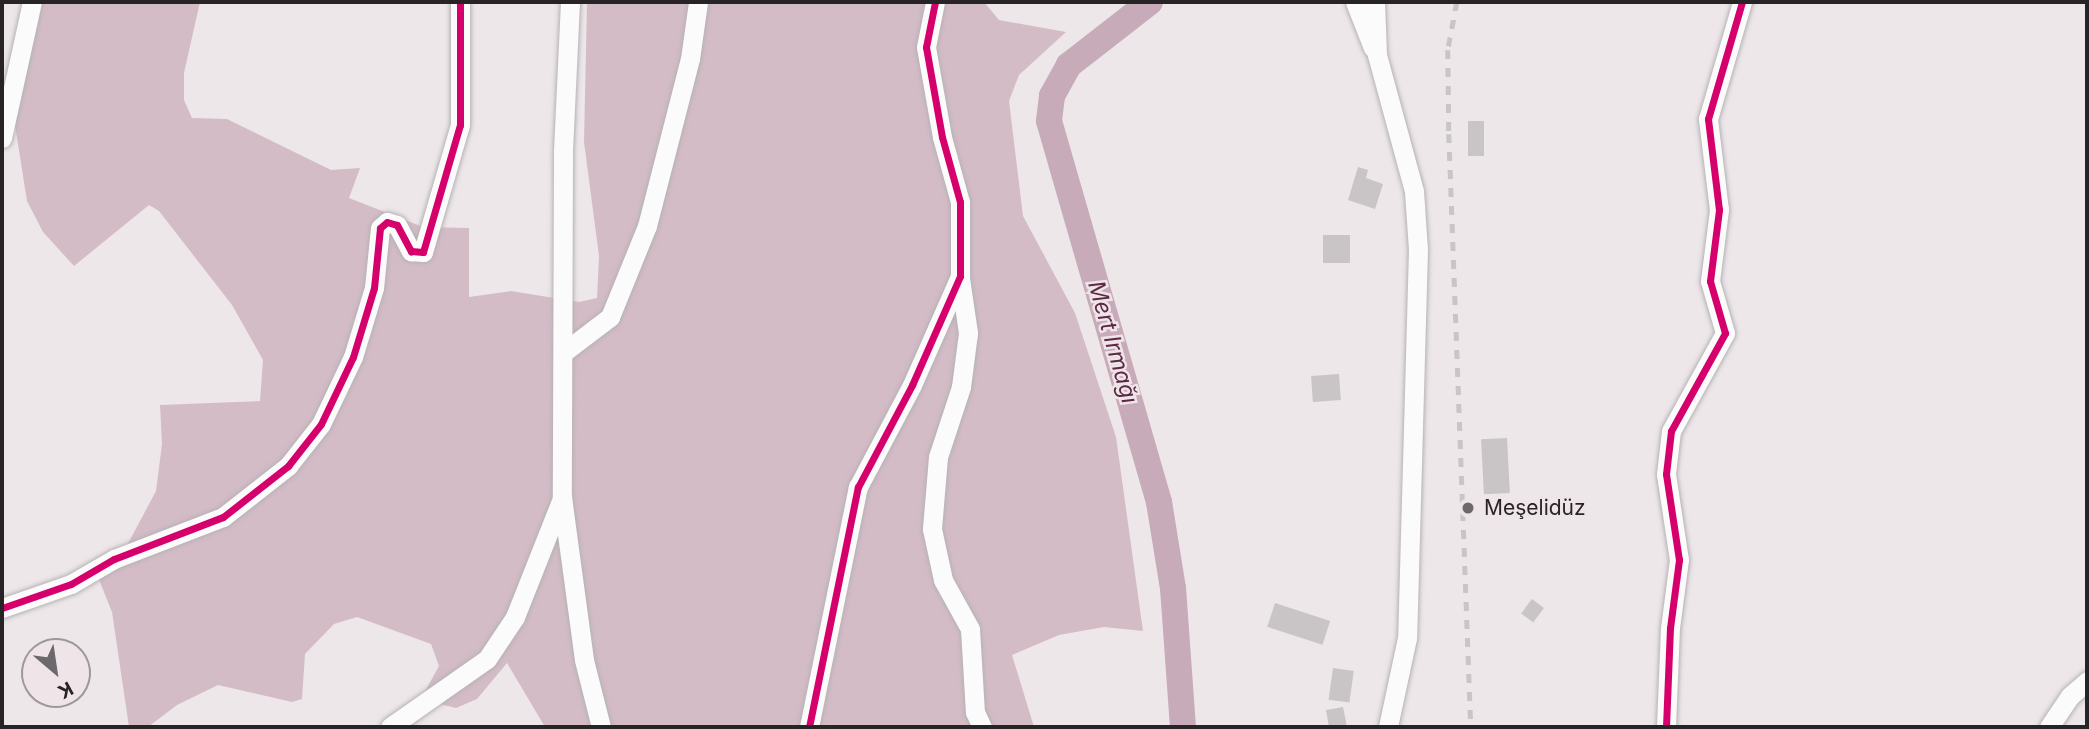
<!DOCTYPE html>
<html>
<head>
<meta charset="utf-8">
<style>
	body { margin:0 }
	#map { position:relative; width:2089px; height:729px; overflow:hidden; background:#ede7ea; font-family:Inter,sans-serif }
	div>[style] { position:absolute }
	.forest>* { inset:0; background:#d4bcc7 }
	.river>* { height:26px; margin:-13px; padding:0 13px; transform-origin:13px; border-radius:13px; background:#c8abb8 }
	.building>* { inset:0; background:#c9c4c6; transform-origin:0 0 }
	.roads { filter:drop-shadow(0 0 2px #b6b2b4) drop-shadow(0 0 2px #b6b2b4) }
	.minor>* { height:19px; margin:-9.5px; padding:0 9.5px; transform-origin:9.5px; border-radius:9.5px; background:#fcfbfc }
	.rail>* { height:4.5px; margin-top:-2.25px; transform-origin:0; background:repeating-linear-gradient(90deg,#c7c5c5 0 9px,transparent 0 18px) }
	.cycleway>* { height:7px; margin:-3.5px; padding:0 3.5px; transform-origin:3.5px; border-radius:3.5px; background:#d6006c }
	.dots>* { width:19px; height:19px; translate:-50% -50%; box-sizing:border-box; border:4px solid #efe5e9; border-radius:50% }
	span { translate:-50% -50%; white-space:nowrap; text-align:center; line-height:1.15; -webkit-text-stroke:5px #efe5e9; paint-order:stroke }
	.poi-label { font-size:21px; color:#282426 }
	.left { translate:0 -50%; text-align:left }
	.water-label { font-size:23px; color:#5c2944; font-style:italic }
	.frame { position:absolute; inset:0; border:4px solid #282426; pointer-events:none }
	.north { position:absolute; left:21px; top:638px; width:70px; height:70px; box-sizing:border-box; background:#efe5e9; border:2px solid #9f989b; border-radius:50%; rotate:151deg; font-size:19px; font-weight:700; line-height:28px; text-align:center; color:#282426 }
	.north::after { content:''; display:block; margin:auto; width:24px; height:32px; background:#6d686b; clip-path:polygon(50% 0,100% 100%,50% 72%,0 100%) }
</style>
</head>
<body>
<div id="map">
	<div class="forest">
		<div style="clip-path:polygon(36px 2px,200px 2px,184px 73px,184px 100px,192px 118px,227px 119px,331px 170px,360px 168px,349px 198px,423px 227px,469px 228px,469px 297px,511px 291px,579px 302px,597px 298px,599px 256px,584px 142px,587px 2px,984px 2px,999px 20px,1066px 32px,1019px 75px,1009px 101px,1023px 216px,1075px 313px,1116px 437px,1143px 631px,1104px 627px,1059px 635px,1012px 655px,1034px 727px,545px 727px,507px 663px,477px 699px,456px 708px,431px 702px,423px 695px,439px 666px,431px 644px,357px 617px,334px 624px,305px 654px,302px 699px,292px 702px,218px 685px,177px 705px,148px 727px,129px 727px,112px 612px,98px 577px,124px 551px,156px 491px,162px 444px,160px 405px,260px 401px,263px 360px,232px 305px,159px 211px,149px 205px,74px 266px,43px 232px,27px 201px,14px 119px)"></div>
	</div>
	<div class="river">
		<div style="left:1150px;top:2px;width:103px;rotate:142.1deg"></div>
		<div style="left:1069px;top:65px;width:35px;rotate:119deg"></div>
		<div style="left:1052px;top:96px;width:25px;rotate:97deg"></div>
		<div style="left:1049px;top:121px;width:397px;rotate:73.9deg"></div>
		<div style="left:1159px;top:502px;width:87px;rotate:80.8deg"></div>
		<div style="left:1173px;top:588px;width:139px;rotate:85.9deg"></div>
	</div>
	<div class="building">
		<div style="left:1468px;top:121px;width:16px;height:35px"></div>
		<div style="clip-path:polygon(1358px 167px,1368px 170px,1366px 178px,1383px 184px,1375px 209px,1348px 200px)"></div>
		<div style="left:1323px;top:235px;width:27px;height:28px"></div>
		<div style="left:1339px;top:374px;width:26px;height:28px;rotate:86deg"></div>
		<div style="left:1507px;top:438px;width:55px;height:26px;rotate:87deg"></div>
		<div style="left:1532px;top:599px;width:15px;height:18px;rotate:37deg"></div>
		<div style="left:1275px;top:603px;width:58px;height:25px;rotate:18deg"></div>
		<div style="left:1333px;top:668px;width:21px;height:32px;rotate:8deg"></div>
		<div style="clip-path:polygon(1343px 707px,1347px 727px,1329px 727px,1326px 710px)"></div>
	</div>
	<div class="roads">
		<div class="minor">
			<div style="left:570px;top:2px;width:151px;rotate:92.7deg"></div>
			<div style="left:563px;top:153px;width:344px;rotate:90.2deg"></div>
			<div style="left:562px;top:497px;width:164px;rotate:82.3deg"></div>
			<div style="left:584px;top:660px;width:69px;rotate:75.8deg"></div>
			<div style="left:1355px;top:2px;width:49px;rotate:68.6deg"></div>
			<div style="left:1375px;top:2px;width:53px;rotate:87.8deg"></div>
			<div style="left:1377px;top:55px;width:141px;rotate:74.8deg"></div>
			<div style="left:1414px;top:191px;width:58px;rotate:86.1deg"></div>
			<div style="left:1418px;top:249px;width:389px;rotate:91.6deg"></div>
			<div style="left:1407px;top:638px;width:91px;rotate:102.1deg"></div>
			<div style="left:2px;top:138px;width:139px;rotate:-77.6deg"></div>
			<div style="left:960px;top:278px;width:56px;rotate:81.7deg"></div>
			<div style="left:968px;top:333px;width:54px;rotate:97.4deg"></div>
			<div style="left:961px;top:387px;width:74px;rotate:108.2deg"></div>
			<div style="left:938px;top:457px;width:72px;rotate:94.8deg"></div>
			<div style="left:932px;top:529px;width:52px;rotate:77.8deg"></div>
			<div style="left:943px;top:580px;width:56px;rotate:61.1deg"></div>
			<div style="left:970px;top:629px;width:83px;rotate:86.6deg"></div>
			<div style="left:975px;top:712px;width:17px;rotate:65deg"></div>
			<div style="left:564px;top:352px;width:58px;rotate:-37.3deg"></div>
			<div style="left:610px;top:317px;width:98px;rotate:-67.9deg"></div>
			<div style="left:647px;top:226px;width:172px;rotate:-75.6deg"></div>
			<div style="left:690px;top:59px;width:58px;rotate:-82deg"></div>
			<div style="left:2px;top:608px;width:73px;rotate:-19.2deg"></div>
			<div style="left:71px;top:584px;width:50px;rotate:-30.2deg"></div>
			<div style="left:114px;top:559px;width:117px;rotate:-21.1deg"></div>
			<div style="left:223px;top:517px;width:83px;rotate:-38.1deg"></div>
			<div style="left:288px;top:466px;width:53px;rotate:-51.8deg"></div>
			<div style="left:321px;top:424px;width:74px;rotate:-64.5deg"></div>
			<div style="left:353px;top:357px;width:72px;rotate:-73.1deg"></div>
			<div style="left:374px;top:288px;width:60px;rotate:-84.3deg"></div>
			<div style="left:380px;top:228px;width:9px;rotate:-41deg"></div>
			<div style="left:387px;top:222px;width:10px;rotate:17deg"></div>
			<div style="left:397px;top:225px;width:30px;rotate:62deg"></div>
			<div style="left:411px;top:251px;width:12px;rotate:5deg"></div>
			<div style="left:423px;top:252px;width:132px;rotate:-73.8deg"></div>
			<div style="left:460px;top:125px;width:123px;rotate:-90deg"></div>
			<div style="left:390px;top:727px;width:118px;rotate:-35deg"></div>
			<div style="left:487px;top:659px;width:50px;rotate:-56.3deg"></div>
			<div style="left:515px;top:617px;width:128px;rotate:-68.4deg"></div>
			<div style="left:809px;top:727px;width:245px;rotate:-78.5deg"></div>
			<div style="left:858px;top:487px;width:115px;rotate:-62.1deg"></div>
			<div style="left:912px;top:385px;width:119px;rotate:-66.2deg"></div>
			<div style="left:960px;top:276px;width:74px;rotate:-90deg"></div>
			<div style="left:960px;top:202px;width:67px;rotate:-105.5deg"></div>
			<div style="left:942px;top:137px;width:91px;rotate:-100.1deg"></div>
			<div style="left:926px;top:47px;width:46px;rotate:-78.7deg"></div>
			<div style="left:1666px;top:727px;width:99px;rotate:-87.7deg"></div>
			<div style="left:1670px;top:628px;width:69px;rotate:-82.5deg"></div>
			<div style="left:1679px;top:560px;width:87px;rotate:-98.6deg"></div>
			<div style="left:1666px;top:474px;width:43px;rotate:-83.4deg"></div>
			<div style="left:1671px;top:431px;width:112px;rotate:-61.1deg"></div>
			<div style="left:1725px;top:333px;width:54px;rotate:-106.1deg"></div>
			<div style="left:1710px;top:281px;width:72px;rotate:-82.8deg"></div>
			<div style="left:1719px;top:210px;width:92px;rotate:-96.9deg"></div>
			<div style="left:1708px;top:119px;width:122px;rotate:-73.8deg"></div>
			<div style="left:2049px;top:727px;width:37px;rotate:-56deg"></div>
			<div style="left:2070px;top:696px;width:23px;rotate:-41deg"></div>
		</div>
	</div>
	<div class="rail">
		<div style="left:1457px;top:2px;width:49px;rotate:100.6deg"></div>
		<div style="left:1448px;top:50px;width:84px;rotate:89.3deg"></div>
		<div style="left:1449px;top:134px;width:593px;rotate:87.88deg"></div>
	</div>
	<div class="cycleway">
		<div style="left:2px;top:608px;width:73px;rotate:-19.2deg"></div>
		<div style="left:71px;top:584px;width:50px;rotate:-30.2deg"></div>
		<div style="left:114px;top:559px;width:117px;rotate:-21.1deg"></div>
		<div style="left:223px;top:517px;width:83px;rotate:-38.1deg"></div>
		<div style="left:288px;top:466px;width:53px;rotate:-51.8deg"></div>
		<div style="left:321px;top:424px;width:74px;rotate:-64.5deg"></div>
		<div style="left:353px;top:357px;width:72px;rotate:-73.1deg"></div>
		<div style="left:374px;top:288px;width:60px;rotate:-84.3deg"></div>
		<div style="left:380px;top:228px;width:9px;rotate:-41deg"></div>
		<div style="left:387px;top:222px;width:10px;rotate:17deg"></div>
		<div style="left:397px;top:225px;width:30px;rotate:62deg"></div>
		<div style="left:411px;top:251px;width:12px;rotate:5deg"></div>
		<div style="left:423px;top:252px;width:132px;rotate:-73.8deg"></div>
		<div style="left:460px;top:125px;width:123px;rotate:-90deg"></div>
		<div style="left:809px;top:727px;width:245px;rotate:-78.5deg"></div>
		<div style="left:858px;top:487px;width:115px;rotate:-62.1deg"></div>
		<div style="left:912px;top:385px;width:119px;rotate:-66.2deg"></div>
		<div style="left:960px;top:276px;width:74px;rotate:-90deg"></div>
		<div style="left:960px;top:202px;width:67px;rotate:-105.5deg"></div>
		<div style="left:942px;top:137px;width:91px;rotate:-100.1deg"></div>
		<div style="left:926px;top:47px;width:46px;rotate:-78.7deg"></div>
		<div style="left:1666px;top:727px;width:99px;rotate:-87.7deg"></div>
		<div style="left:1670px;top:628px;width:69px;rotate:-82.5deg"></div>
		<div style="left:1679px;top:560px;width:87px;rotate:-98.6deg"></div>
		<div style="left:1666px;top:474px;width:43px;rotate:-83.4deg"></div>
		<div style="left:1671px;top:431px;width:112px;rotate:-61.1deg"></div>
		<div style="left:1725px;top:333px;width:54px;rotate:-106.1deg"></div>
		<div style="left:1710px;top:281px;width:72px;rotate:-82.8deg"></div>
		<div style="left:1719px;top:210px;width:92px;rotate:-96.9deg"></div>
		<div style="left:1708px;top:119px;width:122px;rotate:-73.8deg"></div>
	</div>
	<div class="dots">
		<div style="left:1468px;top:508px;background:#6d686b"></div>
	</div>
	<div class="poi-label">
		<span class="left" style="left:1484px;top:508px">Meşelidüz</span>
	</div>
	<div class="water-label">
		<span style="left:1113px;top:342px;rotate:74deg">Mert Irmağı</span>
	</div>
	<div class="frame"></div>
	<div class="north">K</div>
</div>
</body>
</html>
